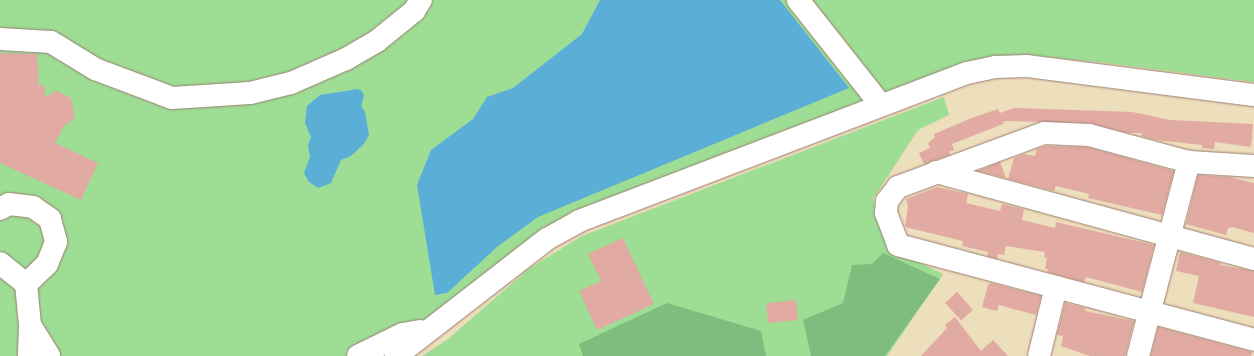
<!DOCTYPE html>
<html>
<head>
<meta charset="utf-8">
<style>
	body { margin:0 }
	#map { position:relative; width:1254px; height:356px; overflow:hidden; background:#eddebc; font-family:"Gentium Book Plus",serif }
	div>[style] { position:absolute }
	.green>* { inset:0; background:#9dde94 }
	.forest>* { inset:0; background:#7ebd7e }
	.water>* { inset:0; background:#5bafd7 }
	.building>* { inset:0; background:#e1aaa2; transform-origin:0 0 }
	.roads { filter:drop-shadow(0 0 1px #9c7e74) drop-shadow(0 0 1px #9c7e74) }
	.minor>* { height:22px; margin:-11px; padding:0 11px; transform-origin:11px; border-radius:11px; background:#fff }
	span { translate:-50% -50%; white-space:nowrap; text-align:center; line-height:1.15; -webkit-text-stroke:4px #f7f3e8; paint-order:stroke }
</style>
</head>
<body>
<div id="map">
	<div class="green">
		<div style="clip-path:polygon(0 0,1254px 0,1254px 82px,1106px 63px,1028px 55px,587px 209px,380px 356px,0 356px)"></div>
		<div style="clip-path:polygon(944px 97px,949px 115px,918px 130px,873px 199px,892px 249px,943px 274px,887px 356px,422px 356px,448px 339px,530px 268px,582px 236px)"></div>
	</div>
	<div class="forest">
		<div style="clip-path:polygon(883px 253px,940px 279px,885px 356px,811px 356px,803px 320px,843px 303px,852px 265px,872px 264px)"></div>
		<div style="clip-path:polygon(667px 303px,761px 331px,766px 356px,583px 356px,579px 344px)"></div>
	</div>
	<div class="water">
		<div style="clip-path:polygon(600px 0,780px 0,849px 88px,538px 217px,497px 247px,447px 293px,435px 295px,417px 185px,431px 150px,473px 119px,487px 97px,513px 88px,582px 34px)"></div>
		<div style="clip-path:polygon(358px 89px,362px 91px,364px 96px,361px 106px,365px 112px,369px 135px,364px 144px,351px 156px,341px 160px,331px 183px,318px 188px,309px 182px,304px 173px,310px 157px,308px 145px,311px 137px,305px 123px,307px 106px,320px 95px)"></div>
	</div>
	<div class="building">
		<div style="clip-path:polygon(0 53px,37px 54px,39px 86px,45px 85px,45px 97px,57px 91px,71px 98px,75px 118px,64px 126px,55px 143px,98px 163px,81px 200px,0 163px)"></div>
		<div style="clip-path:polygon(1014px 108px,1132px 112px,1170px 120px,1253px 124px,1251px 147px,1215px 142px,1214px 149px,1202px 148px,1202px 145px,1156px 140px,1141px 136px,1142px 133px,1128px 133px,1090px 123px,1004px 121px,1003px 124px,952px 144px,954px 150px,949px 152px,950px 155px,924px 164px,919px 153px,930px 148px,928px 143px,935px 137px,934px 134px,974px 117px,998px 109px,1000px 113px)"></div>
		<div style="clip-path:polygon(1046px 146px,1087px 147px,1174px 171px,1162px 215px,1088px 198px,1089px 194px,1056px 186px,1054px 191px,1008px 179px,1014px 158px,1024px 154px,1035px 156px,1037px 149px)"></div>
		<div style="clip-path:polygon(1000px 162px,1006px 178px,978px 171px)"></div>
		<div style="clip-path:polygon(1198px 175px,1229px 177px,1254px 183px,1254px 233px,1232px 227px,1228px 228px,1226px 235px,1186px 224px)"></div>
		<div style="clip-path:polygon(937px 187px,968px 194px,966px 203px,1000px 211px,1002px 204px,1024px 209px,1022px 220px,1055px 228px,1056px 222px,1154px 245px,1142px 292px,1086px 277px,1084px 282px,1047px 272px,1048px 269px,1045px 269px,1047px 258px,1044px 257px,1045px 252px,1006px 246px,1004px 255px,998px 254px,997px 259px,987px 256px,988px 252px,962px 246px,963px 241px,905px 227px,908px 206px,906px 199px)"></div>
		<div style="clip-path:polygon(623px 238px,654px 304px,597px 330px,579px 291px,601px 281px,588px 254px)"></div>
		<div style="clip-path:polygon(1180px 252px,1221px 263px,1220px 265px,1254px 271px,1254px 317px,1193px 303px,1199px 276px,1176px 271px)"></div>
		<div style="clip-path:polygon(991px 283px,1041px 296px,1036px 315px,999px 305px,997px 311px,982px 307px,988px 285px)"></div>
		<div style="left:957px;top:292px;width:24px;height:16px;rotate:48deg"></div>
		<div style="left:796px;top:300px;width:20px;height:30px;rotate:84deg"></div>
		<div style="clip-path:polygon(1065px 303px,1085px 308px,1085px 311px,1134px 321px,1125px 356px,1090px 356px,1061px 346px,1063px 336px,1057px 335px)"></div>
		<div style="clip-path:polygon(955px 317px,981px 351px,993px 340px,1008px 356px,921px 356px,947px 328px,945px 325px)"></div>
		<div style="clip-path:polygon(1158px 327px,1252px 352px,1251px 356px,1151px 356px)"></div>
	</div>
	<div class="roads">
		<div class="minor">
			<div style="left:798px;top:0;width:134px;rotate:51.7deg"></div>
			<div style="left:0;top:39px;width:51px;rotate:3.4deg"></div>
			<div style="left:51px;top:42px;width:52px;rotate:31.5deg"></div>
			<div style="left:95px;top:69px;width:82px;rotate:20.6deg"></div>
			<div style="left:172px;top:98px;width:78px;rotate:-3.7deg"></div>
			<div style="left:250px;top:93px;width:42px;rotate:-13.7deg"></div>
			<div style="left:291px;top:83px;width:60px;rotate:-23.6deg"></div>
			<div style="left:346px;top:59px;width:36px;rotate:-30deg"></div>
			<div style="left:377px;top:41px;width:48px;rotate:-39deg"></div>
			<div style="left:414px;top:11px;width:13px;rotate:-58deg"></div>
			<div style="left:1254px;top:166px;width:65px;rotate:-176.5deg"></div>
			<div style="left:1189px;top:162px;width:104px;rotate:-164.9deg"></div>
			<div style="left:1089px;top:135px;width:45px;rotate:-177.5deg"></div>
			<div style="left:1044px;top:133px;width:156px;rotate:159.7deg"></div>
			<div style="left:898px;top:187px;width:18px;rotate:128deg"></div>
			<div style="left:887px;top:201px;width:12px;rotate:95deg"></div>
			<div style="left:886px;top:213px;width:34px;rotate:69deg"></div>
			<div style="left:898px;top:245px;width:368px;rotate:14.9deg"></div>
			<div style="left:936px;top:172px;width:330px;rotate:15.3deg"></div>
			<div style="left:0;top:209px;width:10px;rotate:-29deg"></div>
			<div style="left:9px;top:204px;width:24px;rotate:7deg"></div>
			<div style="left:33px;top:207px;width:21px;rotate:35deg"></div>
			<div style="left:50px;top:219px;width:24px;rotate:75deg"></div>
			<div style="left:56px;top:242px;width:24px;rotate:112deg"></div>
			<div style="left:47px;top:264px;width:29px;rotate:136deg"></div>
			<div style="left:26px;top:284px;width:33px;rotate:-141deg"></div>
			<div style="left:26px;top:284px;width:41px;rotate:84.4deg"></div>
			<div style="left:30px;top:325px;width:31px;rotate:92deg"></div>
			<div style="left:30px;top:325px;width:36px;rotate:58deg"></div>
			<div style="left:358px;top:356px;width:50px;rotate:-26.1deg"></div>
			<div style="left:403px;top:334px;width:17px;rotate:-10deg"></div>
			<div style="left:396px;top:356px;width:191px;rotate:-37.8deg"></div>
			<div style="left:547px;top:239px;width:37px;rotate:-29deg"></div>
			<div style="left:579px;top:221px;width:415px;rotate:-20.9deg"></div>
			<div style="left:967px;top:73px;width:30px;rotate:-12deg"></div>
			<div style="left:996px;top:67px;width:31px;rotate:-2deg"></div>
			<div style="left:1027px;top:66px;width:229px;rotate:7.3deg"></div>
			<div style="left:1039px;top:356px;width:71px;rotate:-76.2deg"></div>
			<div style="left:1138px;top:356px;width:201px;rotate:-75.3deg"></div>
		</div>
	</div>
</div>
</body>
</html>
